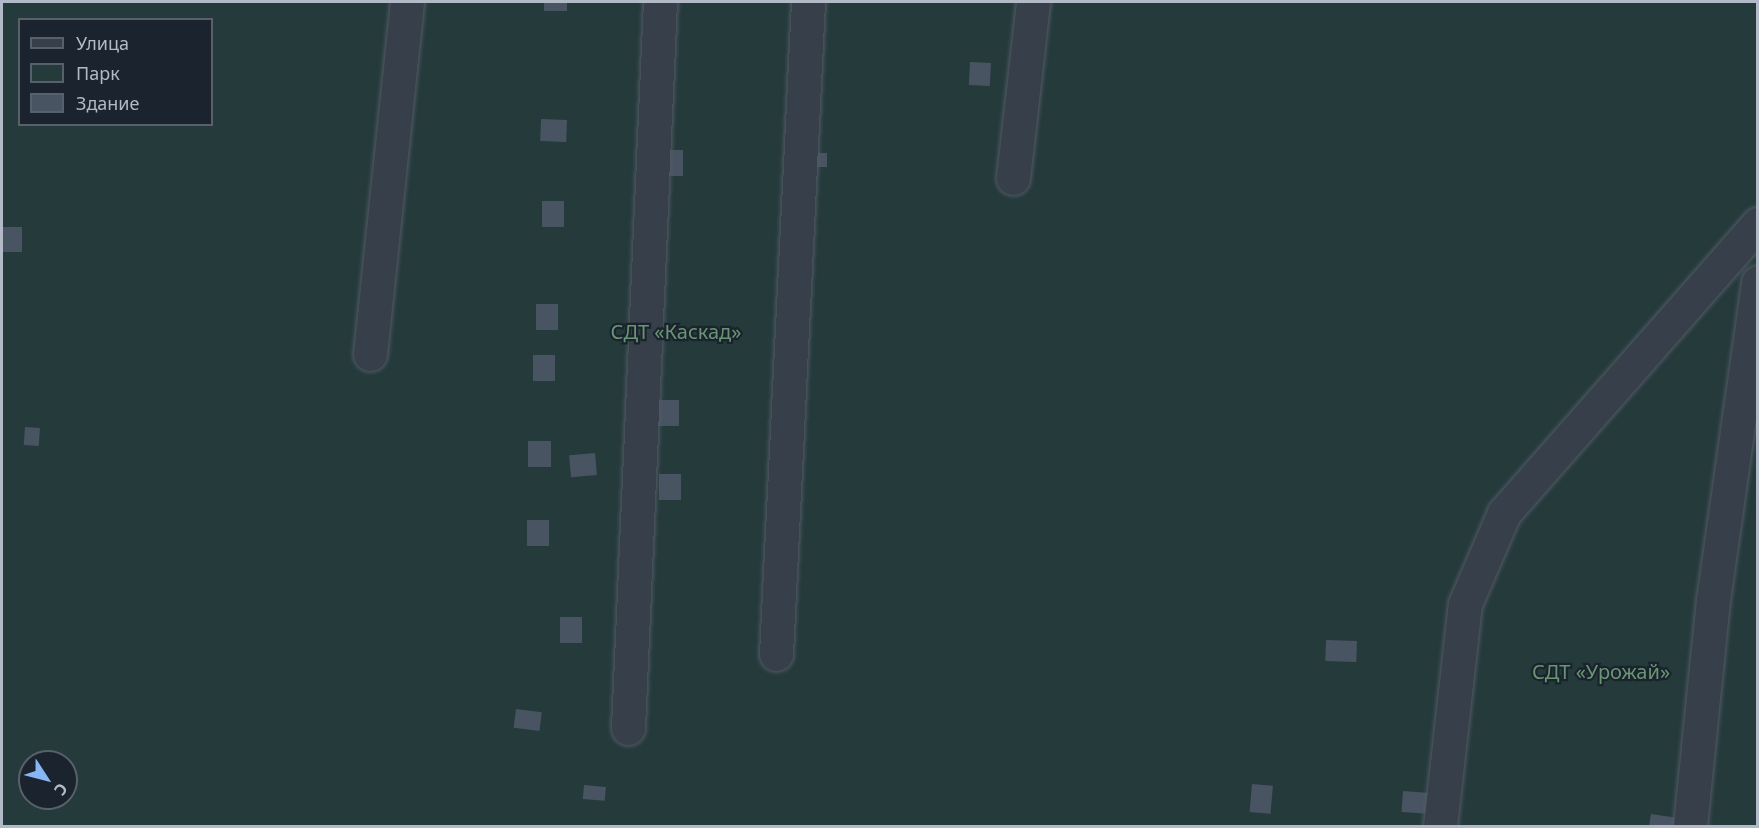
<!DOCTYPE html>
<html>
<head>
<meta charset="utf-8">
<style>
	body { margin:0 }
	#map { position:relative; width:1759px; height:828px; overflow:hidden; background:#222d39; font-family:"Noto Sans",sans-serif }
	div>[style] { position:absolute }
	.green>* { inset:0; background:#253a3b }
	.building>* { inset:0; background:#495463; transform-origin:0 0 }
	.roads { filter:drop-shadow(0 0 2px #515a64) drop-shadow(0 0 2px #515a64) }
	.minor>* { height:33px; margin:-16.5px; padding:0 16.5px; transform-origin:16.5px; border-radius:16.5px; background:#363f4a }
	span { translate:-50% -50%; white-space:nowrap; text-align:center; line-height:1.15; -webkit-text-stroke:4.5px #1b242e; paint-order:stroke }
	.park-label { font-size:20px; color:#699672 }
	.frame { position:absolute; inset:0; border:3px solid #b1bac6; pointer-events:none }
	.legend { position:absolute; left:18px; top:18px; width:195px; height:108px; box-sizing:border-box; background:#1b242e; border:2px solid #57606b; margin:0; padding:8px 10px; list-style:none; font-size:18px; color:#b1bac6 }
	.legend li { display:flex; align-items:center; gap:12px; height:30px }
	.legend b { width:30px; border:2px solid #57606b }
	.north { position:absolute; left:18px; top:750px; width:60px; height:60px; box-sizing:border-box; background:#1b242e; border:2px solid #57606b; border-radius:50%; rotate:126deg; font-size:16px; font-weight:700; line-height:24px; text-align:center; color:#b1bac6 }
	.north::after { content:''; display:block; margin:auto; width:21px; height:27px; background:#88b5f4; clip-path:polygon(50% 0,100% 100%,50% 72%,0 100%) }
</style>
</head>
<body>
<div id="map">
	<div class="green">
		<div style="clip-path:polygon(evenodd,2px 2px,1757px 2px,1757px 826px,2px 826px,2px 2px,20px 20px,212px 20px,212px 124px,20px 124px,20px 20px,2px 2px,30px 762px,66px 762px,66px 798px,30px 798px,30px 762px)"></div>
	</div>
	<div class="building">
		<div style="left:544px;top:2px;width:23px;height:9px"></div>
		<div style="left:970px;top:62px;width:21px;height:23px;rotate:3deg"></div>
		<div style="left:541px;top:119px;width:26px;height:22px;rotate:2deg"></div>
		<div style="left:661px;top:150px;width:22px;height:26px"></div>
		<div style="left:812px;top:153px;width:15px;height:14px"></div>
		<div style="left:542px;top:201px;width:22px;height:26px"></div>
		<div style="left:2px;top:227px;width:20px;height:25px"></div>
		<div style="left:536px;top:304px;width:22px;height:26px"></div>
		<div style="left:533px;top:355px;width:22px;height:26px"></div>
		<div style="left:657px;top:400px;width:22px;height:26px"></div>
		<div style="left:25px;top:427px;width:15px;height:18px;rotate:4deg"></div>
		<div style="left:528px;top:441px;width:23px;height:26px"></div>
		<div style="left:595px;top:453px;width:22px;height:26px;rotate:85deg"></div>
		<div style="left:659px;top:474px;width:22px;height:26px"></div>
		<div style="left:527px;top:520px;width:22px;height:26px"></div>
		<div style="left:560px;top:617px;width:22px;height:26px"></div>
		<div style="left:1326px;top:640px;width:31px;height:21px;rotate:2deg"></div>
		<div style="left:516px;top:709px;width:26px;height:19px;rotate:7deg"></div>
		<div style="left:1252px;top:784px;width:21px;height:28px;rotate:5deg"></div>
		<div style="left:584px;top:785px;width:22px;height:14px;rotate:5deg"></div>
		<div style="left:1403px;top:791px;width:27px;height:21px;rotate:4deg"></div>
		<div style="clip-path:polygon(1651px 814px,1678px 818px,1677px 826px,1649px 826px)"></div>
	</div>
	<div class="roads">
		<div class="minor">
			<div style="left:1013px;top:178px;width:177px;rotate:-83.5deg"></div>
			<div style="left:370px;top:354px;width:354px;rotate:-84deg"></div>
			<div style="left:776px;top:654px;width:653px;rotate:-87.19deg"></div>
			<div style="left:628px;top:728px;width:727px;rotate:-87.48deg"></div>
			<div style="left:1440px;top:826px;width:223px;rotate:-83.6deg"></div>
			<div style="left:1465px;top:604px;width:99px;rotate:-66.8deg"></div>
			<div style="left:1504px;top:513px;width:385px;rotate:-48.7deg"></div>
			<div style="left:1690px;top:826px;width:227px;rotate:-84.2deg"></div>
			<div style="left:1713px;top:600px;width:321px;rotate:-81.9deg"></div>
		</div>
	</div>
	<div class="park-label">
		<span style="left:676px;top:331px">СДТ «Каскад»</span>
		<span style="left:1601px;top:671px">СДТ «Урожай»</span>
	</div>
	<div class="frame"></div>
	<ul class="legend">
	<li><b style="height:8px;background:#363f4a"></b>Улица</li>
	<li><b style="height:16px;background:#253a3b"></b>Парк</li>
	<li><b style="height:16px;background:#495463"></b>Здание</li>
	</ul>
	<div class="north">С</div>
</div>
</body>
</html>
